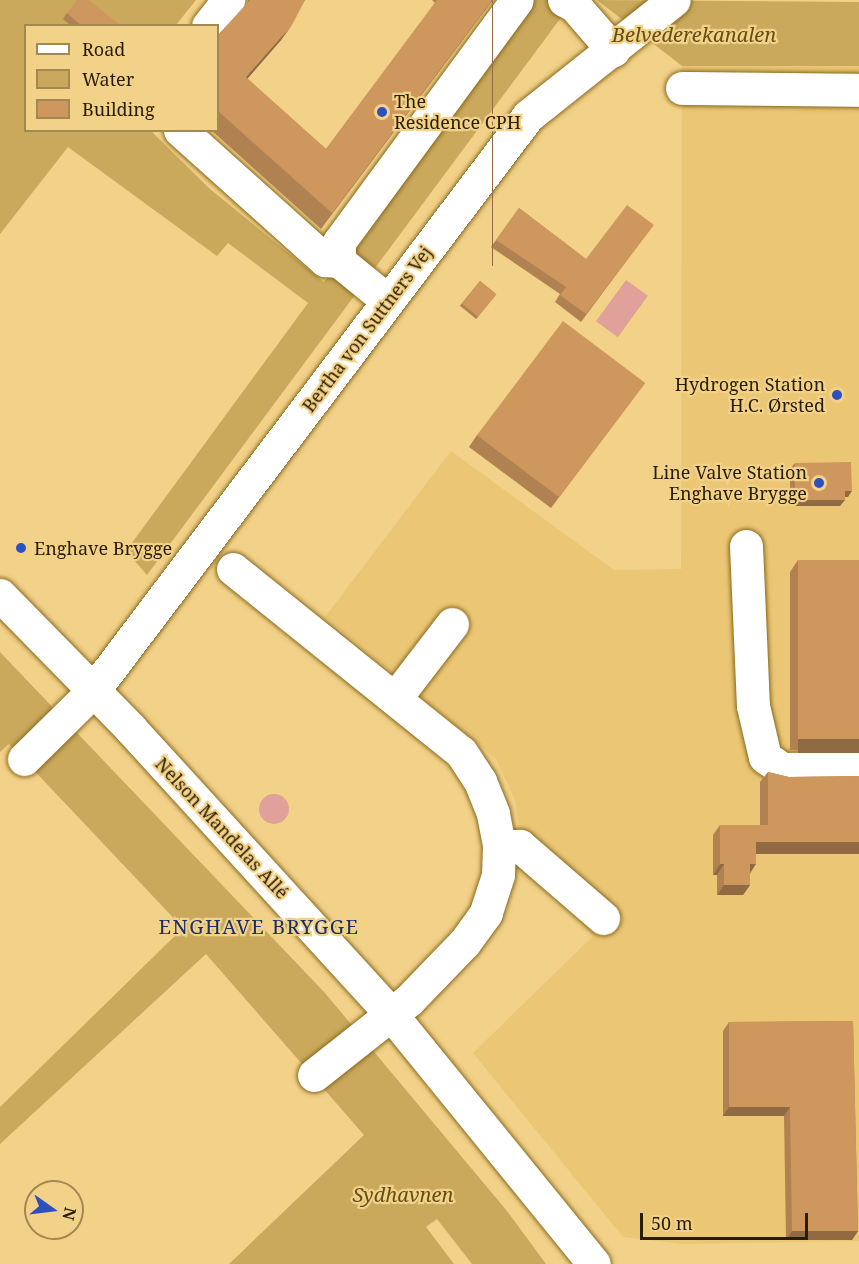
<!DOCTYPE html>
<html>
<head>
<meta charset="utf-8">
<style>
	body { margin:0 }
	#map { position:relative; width:859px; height:1264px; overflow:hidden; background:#f2d188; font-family:"Noto Serif",serif }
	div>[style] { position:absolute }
	.built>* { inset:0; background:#ebc775 }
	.green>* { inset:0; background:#dfa19a; transform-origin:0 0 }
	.round { border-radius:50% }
	.water>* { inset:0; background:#caa95d }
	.pier>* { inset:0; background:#f2d188 }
	.roads { filter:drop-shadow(0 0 2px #896a1e) drop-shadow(0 0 2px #896a1e) }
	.minor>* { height:33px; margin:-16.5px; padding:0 16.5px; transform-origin:16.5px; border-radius:16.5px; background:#fff }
	.wall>* { inset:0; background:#b18251; transform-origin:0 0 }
	.shaded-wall>* { inset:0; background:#906a42; transform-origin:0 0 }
	.building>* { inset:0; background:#ce975e; transform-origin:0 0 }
	.dots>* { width:16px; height:16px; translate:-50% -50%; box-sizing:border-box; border:3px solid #f2d188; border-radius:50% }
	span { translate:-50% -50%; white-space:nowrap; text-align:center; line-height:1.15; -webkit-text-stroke:4.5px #f2d188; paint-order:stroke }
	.poi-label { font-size:18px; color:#291d00 }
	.left { translate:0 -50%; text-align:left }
	.right { translate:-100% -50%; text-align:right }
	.street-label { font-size:18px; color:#291d00 }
	.water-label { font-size:20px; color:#654e14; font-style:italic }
	.neighbourhood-label { font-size:20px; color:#1b2e65; letter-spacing:1.5px }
	.legend { position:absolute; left:24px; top:24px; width:195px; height:108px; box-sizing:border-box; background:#f2d188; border:2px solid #a28952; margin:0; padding:8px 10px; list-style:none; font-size:18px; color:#291d00 }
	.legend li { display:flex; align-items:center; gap:12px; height:30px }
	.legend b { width:30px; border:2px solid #a28952 }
	.north { position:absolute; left:24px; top:1180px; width:60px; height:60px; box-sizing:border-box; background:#f2d188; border:2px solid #a28952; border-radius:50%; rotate:104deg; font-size:16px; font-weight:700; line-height:24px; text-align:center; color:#291d00 }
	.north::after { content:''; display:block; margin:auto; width:21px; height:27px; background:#2d50c0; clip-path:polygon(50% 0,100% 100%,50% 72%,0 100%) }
	.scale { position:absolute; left:640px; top:1213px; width:168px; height:27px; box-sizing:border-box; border:3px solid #291d00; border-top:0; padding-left:8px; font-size:18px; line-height:21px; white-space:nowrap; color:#291d00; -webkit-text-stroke:4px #f2d188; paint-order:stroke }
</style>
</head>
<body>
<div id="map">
	<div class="built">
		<div style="clip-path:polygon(682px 66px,859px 66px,859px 1241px,683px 1244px,623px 1237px,473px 1053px,593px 936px,525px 862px,515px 800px,496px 759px,325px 617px,451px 451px,614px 570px,681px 569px)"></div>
	</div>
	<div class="green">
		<div style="left:626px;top:280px;width:27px;height:51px;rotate:36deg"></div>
		<div class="round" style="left:259px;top:794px;width:30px;height:30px"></div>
	</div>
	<div class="water">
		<div style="clip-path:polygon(0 0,196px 0,176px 25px,26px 26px,26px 130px,151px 131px,210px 189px,324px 282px,535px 0,574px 0,147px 575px,126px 551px,308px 303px,228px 243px,217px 256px,68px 147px,0 234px)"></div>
		<div style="clip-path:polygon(597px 0,859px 2px,859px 66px,682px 66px)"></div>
		<div style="clip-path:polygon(0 652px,325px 993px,507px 1211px,546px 1264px,229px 1264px,364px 1135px,206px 954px,0 1144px,0 1107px,183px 928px,9px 744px,0 752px)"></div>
	</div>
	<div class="pier">
		<div style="clip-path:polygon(437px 1219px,472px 1264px,454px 1264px,426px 1227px)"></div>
	</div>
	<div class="roads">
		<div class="minor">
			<div style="left:564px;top:0;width:11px;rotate:27deg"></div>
			<div style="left:574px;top:5px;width:60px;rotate:49.1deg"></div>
			<div style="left:208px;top:26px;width:33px;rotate:-52deg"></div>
			<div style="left:682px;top:88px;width:177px;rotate:0.6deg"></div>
			<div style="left:180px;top:130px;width:195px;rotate:41.9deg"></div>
			<div style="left:325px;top:260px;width:14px;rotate:4deg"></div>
			<div style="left:339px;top:261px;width:63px;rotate:39.2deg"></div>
			<div style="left:339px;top:261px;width:19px;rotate:-90deg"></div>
			<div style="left:339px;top:242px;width:300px;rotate:-53.7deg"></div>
			<div style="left:746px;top:546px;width:160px;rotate:87.5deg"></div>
			<div style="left:753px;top:706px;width:52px;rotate:76.8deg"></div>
			<div style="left:765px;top:757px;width:21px;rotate:35deg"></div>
			<div style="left:782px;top:769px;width:77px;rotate:-0.7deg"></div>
			<div style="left:233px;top:569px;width:292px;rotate:38.8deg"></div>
			<div style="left:461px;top:752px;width:35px;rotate:57deg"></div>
			<div style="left:480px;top:781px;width:35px;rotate:68deg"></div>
			<div style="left:493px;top:814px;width:33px;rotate:79deg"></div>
			<div style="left:499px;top:846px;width:29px;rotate:92deg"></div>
			<div style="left:498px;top:875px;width:40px;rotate:108deg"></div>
			<div style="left:486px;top:913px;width:36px;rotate:126deg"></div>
			<div style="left:465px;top:942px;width:81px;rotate:134deg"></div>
			<div style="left:409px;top:1000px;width:121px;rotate:141.7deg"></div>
			<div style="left:0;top:595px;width:187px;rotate:45.6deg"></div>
			<div style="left:131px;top:729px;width:384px;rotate:47.6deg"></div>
			<div style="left:390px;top:1013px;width:323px;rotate:50.9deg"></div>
			<div style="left:396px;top:697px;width:92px;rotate:-52.5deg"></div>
			<div style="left:24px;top:759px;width:97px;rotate:-44.6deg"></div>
			<div style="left:93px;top:691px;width:721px;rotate:-52.89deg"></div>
			<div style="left:528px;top:116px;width:186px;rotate:-38.5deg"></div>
			<div style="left:499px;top:846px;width:21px"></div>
			<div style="left:520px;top:846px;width:110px;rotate:40.9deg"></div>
		</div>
	</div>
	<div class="wall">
		<div style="clip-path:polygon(248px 0,305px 0,281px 40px,247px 79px,326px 149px,435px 3px,432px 0,493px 0,321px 229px,211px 130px,218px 130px,218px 35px,247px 4px)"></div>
		<div style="clip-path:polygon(67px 13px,121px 26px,71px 26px,63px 19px)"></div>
		<div style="clip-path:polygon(519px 208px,586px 259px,648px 232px,581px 322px,555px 302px,560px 294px,491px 247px)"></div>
		<div style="left:480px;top:281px;width:21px;height:32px;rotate:39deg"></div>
		<div style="clip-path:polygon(645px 383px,551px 508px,469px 447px,477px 435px)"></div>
		<div style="clip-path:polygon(795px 463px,848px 497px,845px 497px,840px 506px,795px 506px,795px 497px,790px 497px,790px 469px)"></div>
		<div style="clip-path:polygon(798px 560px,859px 560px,859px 750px,790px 750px,790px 572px)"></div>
		<div style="clip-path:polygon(768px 772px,789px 777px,859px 776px,859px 852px,756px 852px,750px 873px,750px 885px,743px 895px,717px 895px,717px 875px,713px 875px,713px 835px,720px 825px,760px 825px,760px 782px)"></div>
		<div style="clip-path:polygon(853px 1021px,858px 1231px,852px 1240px,786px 1240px,784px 1116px,723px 1116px,723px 1031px,729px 1022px)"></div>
	</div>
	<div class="shaded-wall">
		<div style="left:492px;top:0;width:1px;height:266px"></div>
		<div style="clip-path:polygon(292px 25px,281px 40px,235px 93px,246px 77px)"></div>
		<div style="clip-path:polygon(795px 491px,799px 491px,795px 497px,790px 497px)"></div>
		<div style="clip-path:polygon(845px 491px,852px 491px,848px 497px,841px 497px)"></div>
		<div style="clip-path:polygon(799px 500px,845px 500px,840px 506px,795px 506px)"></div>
		<div style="left:798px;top:739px;width:61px;height:14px"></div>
		<div style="left:756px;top:842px;width:103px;height:12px"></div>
		<div style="clip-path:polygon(720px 864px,724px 864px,717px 875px,713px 875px)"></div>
		<div style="clip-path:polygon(750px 864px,756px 864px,749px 875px)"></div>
		<div style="clip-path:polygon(724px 885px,750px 885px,743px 895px,717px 895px)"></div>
		<div style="clip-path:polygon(729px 1107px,790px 1107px,784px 1116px,723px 1116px)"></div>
		<div style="clip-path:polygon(792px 1231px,858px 1231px,852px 1240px,786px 1240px)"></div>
	</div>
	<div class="building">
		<div style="clip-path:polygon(77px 0,89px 0,121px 26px,82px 26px,67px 13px)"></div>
		<div style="clip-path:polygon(250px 0,305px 0,292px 25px,246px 77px,326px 149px,437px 0,492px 0,332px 213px,218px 111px,218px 35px)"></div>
		<div style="clip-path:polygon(627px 205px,654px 225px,586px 314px,560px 295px,566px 287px,496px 240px,519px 208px,586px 259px)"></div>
		<div style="left:480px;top:281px;width:21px;height:29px;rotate:39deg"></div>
		<div style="left:563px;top:321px;width:103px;height:143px;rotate:37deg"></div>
		<div style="clip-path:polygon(851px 462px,852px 491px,845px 491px,845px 500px,799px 500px,799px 491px,795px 491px,795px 463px)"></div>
		<div style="left:798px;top:560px;width:61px;height:179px"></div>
		<div style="clip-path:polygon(768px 772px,789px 777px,859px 776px,859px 842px,756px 842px,756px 864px,750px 864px,750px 885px,724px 885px,724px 864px,720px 864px,720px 825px,768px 825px)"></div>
		<div style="clip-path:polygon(853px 1021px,858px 1231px,792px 1231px,790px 1107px,729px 1107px,729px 1022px)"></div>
	</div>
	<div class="dots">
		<div style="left:382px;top:112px;background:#2d50c0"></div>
		<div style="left:837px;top:395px;background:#2d50c0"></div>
		<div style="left:819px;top:483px;background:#2d50c0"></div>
		<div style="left:21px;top:548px;background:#2d50c0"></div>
	</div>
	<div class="poi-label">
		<span class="left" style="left:394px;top:112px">The<br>Residence CPH</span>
		<span class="right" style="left:825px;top:395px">Hydrogen Station<br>H.C. Ørsted</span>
		<span class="right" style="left:807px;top:483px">Line Valve Station<br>Enghave Brygge</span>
		<span class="left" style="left:34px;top:548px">Enghave Brygge</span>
	</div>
	<div class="street-label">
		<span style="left:367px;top:329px;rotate:-53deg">Bertha von Suttners Vej</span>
		<span style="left:222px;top:828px;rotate:47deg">Nelson Mandelas Allé</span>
	</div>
	<div class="water-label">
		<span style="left:694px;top:34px">Belvederekanalen</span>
		<span style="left:403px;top:1194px">Sydhavnen</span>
	</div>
	<div class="neighbourhood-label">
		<span style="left:259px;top:926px">ENGHAVE BRYGGE</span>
	</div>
	<ul class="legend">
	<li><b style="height:8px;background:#fff"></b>Road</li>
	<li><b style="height:16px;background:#caa95d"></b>Water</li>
	<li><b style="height:16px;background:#ce975e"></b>Building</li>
	</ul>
	<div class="north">N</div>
	<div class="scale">50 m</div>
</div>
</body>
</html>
